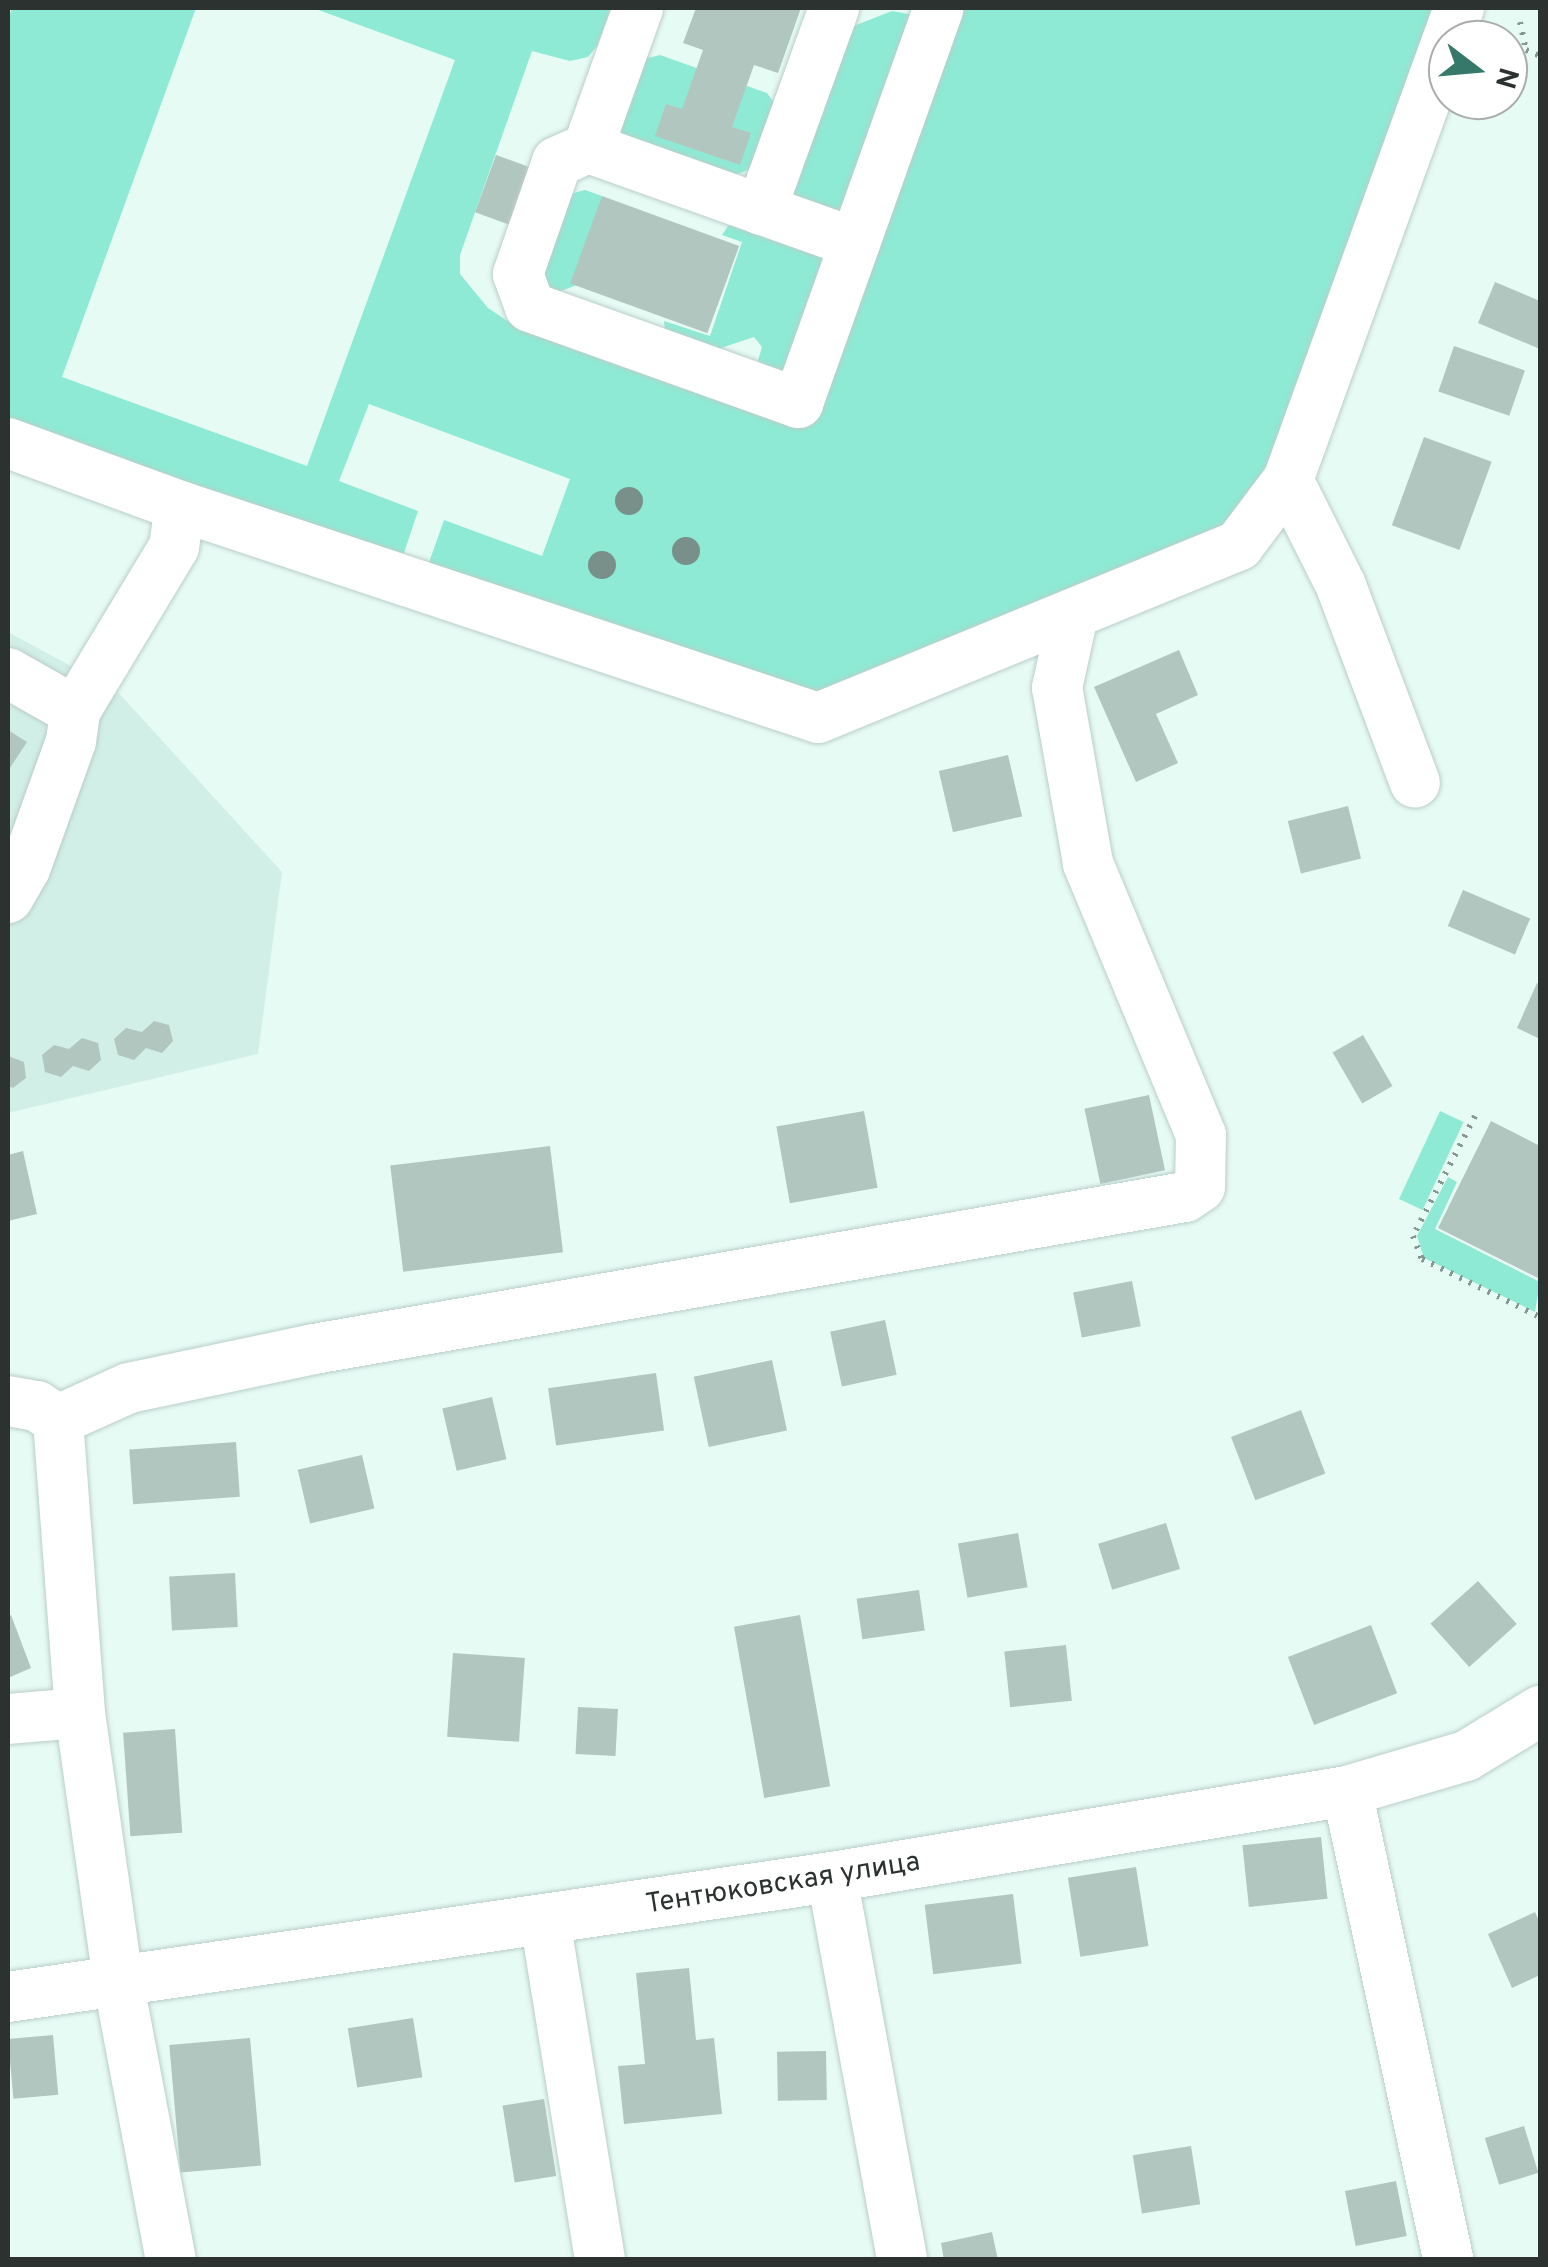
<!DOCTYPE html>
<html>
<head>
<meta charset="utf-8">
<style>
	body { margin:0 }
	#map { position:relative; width:1548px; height:2267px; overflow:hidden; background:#e7fbf5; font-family:Overpass,sans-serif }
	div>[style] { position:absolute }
	.built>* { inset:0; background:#d2efe7 }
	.green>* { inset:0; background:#8eead5; transform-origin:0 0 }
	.building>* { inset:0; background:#b2c6c0; transform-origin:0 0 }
	.path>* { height:6px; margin-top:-3px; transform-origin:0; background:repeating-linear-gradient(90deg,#889692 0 2.5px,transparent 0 10.5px) }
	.roads { filter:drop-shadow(0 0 2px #bacec9) drop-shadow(0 0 2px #bacec9) }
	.minor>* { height:50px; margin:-25px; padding:0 25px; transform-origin:25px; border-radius:25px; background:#fff }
	.trees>* { width:28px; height:28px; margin:-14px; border-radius:50%; background:#798f89 }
	span { translate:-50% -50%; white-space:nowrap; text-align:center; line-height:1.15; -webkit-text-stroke:10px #fff; paint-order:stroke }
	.street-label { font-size:28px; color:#2b3230 }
	.frame { position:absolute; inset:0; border:10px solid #2b3230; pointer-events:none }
	.north { position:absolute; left:1428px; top:20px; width:100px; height:100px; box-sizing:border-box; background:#fff; border:2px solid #aaadac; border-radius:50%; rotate:106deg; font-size:28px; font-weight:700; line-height:40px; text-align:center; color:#2b3230 }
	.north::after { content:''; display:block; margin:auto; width:35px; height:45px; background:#36796a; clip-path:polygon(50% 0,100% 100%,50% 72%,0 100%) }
</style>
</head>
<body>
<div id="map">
	<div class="built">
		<div style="clip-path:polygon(8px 632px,117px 691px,282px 872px,258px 1054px,8px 1113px)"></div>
	</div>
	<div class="green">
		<div style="clip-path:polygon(12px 8px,196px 8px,62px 377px,307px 466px,455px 60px,313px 8px,611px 8px,597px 46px,588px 57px,570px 61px,532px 51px,460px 255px,460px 274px,488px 308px,509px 322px,763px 412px,962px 8px,1438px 8px,1276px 462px,1231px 526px,820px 699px,427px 568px,444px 520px,542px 556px,570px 479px,369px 404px,339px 481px,418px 511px,402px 559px,8px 427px,8px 20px)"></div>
		<div style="clip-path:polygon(892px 11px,909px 14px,915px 21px,845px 209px,826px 211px,798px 200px,790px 188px,851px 27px)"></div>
		<div style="clip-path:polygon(660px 55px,767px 93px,775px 104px,760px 166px,732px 176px,623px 135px,617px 123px,636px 61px)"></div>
		<div style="clip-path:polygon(585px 190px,602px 196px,577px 285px,558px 292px,540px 283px,566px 195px)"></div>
		<div style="clip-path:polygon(746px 220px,825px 257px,790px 377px,757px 364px,762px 347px,754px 337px,706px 353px,665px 332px,664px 321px,710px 336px,742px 242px,722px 235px,728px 226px)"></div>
		<div style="left:1440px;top:1111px;width:26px;height:97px;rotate:25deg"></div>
		<div style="clip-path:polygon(1448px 1177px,1457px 1182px,1435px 1229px,1540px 1282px,1535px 1312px,1424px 1258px,1417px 1236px)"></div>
	</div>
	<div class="building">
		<div style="clip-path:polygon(696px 8px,801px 8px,778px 73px,754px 65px,732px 127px,751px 133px,740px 165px,655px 136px,666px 104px,682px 109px,703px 50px,683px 43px)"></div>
		<div style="left:496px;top:155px;width:46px;height:61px;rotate:20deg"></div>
		<div style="left:602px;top:196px;width:146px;height:93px;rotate:20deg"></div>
		<div style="clip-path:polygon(1495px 282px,1540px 301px,1540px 349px,1478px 323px)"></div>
		<div style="left:1454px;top:346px;width:75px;height:48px;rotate:19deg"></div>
		<div style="left:1424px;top:437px;width:72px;height:94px;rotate:20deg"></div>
		<div style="clip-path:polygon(1179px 650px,1198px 695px,1156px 714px,1178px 763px,1136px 782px,1094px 687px)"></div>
		<div style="clip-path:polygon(8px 730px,27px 742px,8px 771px)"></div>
		<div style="left:1008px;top:755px;width:63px;height:71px;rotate:77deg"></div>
		<div style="left:1348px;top:806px;width:54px;height:62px;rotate:76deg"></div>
		<div style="left:1463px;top:890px;width:73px;height:39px;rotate:23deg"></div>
		<div style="clip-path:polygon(1537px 983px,1540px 985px,1540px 1039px,1517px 1028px)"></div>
		<div style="clip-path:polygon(154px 1021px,169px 1025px,173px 1041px,162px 1053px,146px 1048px,134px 1060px,118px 1055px,114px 1039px,126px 1028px,142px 1032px)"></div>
		<div style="left:1363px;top:1035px;width:59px;height:35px;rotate:60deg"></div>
		<div style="clip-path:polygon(82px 1038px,98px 1043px,101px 1060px,89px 1071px,73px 1066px,61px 1077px,45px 1072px,42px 1055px,54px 1045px,69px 1049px)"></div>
		<div style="clip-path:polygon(8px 1056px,24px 1062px,26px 1078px,13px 1088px,8px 1086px)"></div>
		<div style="left:1149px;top:1095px;width:77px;height:66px;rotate:78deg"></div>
		<div style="left:864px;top:1111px;width:78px;height:89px;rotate:80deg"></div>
		<div style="clip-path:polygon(1491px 1121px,1540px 1146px,1540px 1279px,1438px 1228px)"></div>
		<div style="left:550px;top:1146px;width:107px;height:161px;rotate:83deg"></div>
		<div style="clip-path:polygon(23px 1151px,37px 1214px,8px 1221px,8px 1155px)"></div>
		<div style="left:1132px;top:1281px;width:46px;height:60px;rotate:79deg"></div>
		<div style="left:885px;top:1320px;width:56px;height:56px;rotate:78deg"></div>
		<div style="left:772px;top:1360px;width:72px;height:80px;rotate:78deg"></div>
		<div style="left:656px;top:1373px;width:58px;height:109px;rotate:82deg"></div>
		<div style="left:492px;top:1397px;width:64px;height:51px;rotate:77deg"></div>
		<div style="left:1301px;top:1410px;width:68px;height:75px;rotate:69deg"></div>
		<div style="left:236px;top:1442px;width:55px;height:107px;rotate:86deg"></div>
		<div style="left:362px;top:1455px;width:55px;height:66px;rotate:77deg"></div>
		<div style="left:1166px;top:1523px;width:48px;height:71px;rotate:73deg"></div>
		<div style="left:1018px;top:1533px;width:55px;height:61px;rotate:80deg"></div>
		<div style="left:235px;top:1573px;width:54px;height:66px;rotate:87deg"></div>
		<div style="left:1478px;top:1581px;width:58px;height:64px;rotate:48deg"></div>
		<div style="left:919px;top:1590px;width:41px;height:63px;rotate:82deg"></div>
		<div style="clip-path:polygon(11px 1615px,31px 1668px,8px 1678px,8px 1616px)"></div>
		<div style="left:800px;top:1615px;width:174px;height:67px;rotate:80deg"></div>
		<div style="left:1371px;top:1625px;width:73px;height:89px;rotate:69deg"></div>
		<div style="left:1066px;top:1645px;width:56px;height:62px;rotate:84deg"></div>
		<div style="left:453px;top:1653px;width:72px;height:84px;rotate:4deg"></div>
		<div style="left:578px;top:1707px;width:40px;height:47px;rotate:3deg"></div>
		<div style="left:175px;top:1729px;width:104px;height:52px;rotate:86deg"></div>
		<div style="left:1321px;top:1837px;width:62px;height:79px;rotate:84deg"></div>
		<div style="left:1136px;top:1867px;width:80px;height:69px;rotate:81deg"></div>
		<div style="left:1013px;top:1894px;width:70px;height:89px;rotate:83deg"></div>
		<div style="clip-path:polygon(1535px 1912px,1540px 1923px,1540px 1975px,1512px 1988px,1488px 1934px)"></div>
		<div style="clip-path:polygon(689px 1968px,696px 2040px,714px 2038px,722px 2114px,624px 2124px,618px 2066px,645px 2064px,636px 1973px)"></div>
		<div style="left:413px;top:2018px;width:60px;height:66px;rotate:81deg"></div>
		<div style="left:53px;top:2035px;width:60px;height:45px;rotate:85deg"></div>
		<div style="left:250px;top:2038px;width:128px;height:81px;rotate:85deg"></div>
		<div style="left:826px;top:2051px;width:49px;height:49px;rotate:89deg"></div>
		<div style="left:544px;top:2099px;width:78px;height:42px;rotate:81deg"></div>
		<div style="left:1524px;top:2126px;width:49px;height:41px;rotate:73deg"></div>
		<div style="left:1191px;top:2146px;width:59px;height:59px;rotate:81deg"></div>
		<div style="left:1396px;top:2181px;width:56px;height:52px;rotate:79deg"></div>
		<div style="clip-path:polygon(992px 2232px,998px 2260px,944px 2260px,941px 2243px)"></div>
	</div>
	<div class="path">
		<div style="left:1520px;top:22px;width:29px;rotate:78deg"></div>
		<div style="left:1526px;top:50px;width:15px;rotate:23deg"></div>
		<div style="left:1475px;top:1116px;width:135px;rotate:117.3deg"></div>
		<div style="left:1413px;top:1236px;width:25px;rotate:69deg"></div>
		<div style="left:1422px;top:1259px;width:131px;rotate:26.2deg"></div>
	</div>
	<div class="roads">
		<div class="minor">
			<div style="left:588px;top:148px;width:149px;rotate:-70.3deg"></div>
			<div style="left:761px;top:210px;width:215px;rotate:-70.1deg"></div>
			<div style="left:855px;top:243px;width:283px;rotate:-160.4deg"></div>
			<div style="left:588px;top:148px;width:34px;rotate:156deg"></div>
			<div style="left:557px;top:162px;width:119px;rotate:109.2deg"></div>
			<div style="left:518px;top:274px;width:35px;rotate:70deg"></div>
			<div style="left:530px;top:307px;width:285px;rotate:19.7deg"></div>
			<div style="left:798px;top:403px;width:419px;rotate:-70.4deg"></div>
			<div style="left:8px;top:443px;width:183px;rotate:20.1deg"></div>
			<div style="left:180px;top:506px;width:672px;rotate:18.38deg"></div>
			<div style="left:818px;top:718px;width:455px;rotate:-22.3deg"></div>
			<div style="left:1239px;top:545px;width:81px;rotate:-53deg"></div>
			<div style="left:1288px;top:480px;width:502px;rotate:-70.09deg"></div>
			<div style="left:1288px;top:480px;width:119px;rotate:63.4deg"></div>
			<div style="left:1341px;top:586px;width:210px;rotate:69.4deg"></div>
			<div style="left:8px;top:673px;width:77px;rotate:29.6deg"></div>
			<div style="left:8px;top:898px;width:34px;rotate:-60deg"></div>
			<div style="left:25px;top:869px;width:136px;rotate:-70.2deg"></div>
			<div style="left:71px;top:741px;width:30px;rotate:-82deg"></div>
			<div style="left:75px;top:711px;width:192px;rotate:-58.9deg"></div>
			<div style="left:174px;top:547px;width:41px;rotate:-81.7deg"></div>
			<div style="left:8px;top:1401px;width:29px;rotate:10deg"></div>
			<div style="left:37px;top:1406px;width:25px;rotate:34deg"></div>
			<div style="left:58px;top:1420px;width:78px;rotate:-24.3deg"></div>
			<div style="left:129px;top:1388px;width:189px;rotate:-11.9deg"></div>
			<div style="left:314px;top:1349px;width:884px;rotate:-9.9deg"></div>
			<div style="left:1185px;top:1197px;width:18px;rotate:-34deg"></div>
			<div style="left:1200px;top:1187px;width:52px;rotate:-88.9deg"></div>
			<div style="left:1201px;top:1135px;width:295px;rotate:-112.6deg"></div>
			<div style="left:1088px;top:863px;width:178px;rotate:-100deg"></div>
			<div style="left:1057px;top:688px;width:75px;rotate:-77.6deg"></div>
			<div style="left:58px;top:1420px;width:294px;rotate:85.7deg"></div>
			<div style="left:80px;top:1713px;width:270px;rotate:81.9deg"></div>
			<div style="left:118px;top:1980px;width:285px;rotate:79.3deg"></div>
			<div style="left:8px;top:1719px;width:72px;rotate:-4.8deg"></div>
			<div style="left:1347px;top:1791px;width:480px;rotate:77.8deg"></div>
			<div style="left:832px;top:1877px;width:389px;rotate:79.6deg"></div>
			<div style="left:545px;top:1920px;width:344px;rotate:80.8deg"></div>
			<div style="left:8px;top:1997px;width:833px;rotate:-8.29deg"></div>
			<div style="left:832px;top:1877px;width:522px;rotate:-9.48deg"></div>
			<div style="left:1347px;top:1791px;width:124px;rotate:-16.4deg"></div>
			<div style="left:1466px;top:1756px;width:87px;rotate:-31.3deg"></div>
		</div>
	</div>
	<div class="trees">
		<div style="left:629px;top:501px"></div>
		<div style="left:686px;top:551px"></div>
		<div style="left:602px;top:565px"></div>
	</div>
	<div class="street-label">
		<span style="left:783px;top:1884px;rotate:-9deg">Тентюковская улица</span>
	</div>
	<div class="frame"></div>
	<div class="north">N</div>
</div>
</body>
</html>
